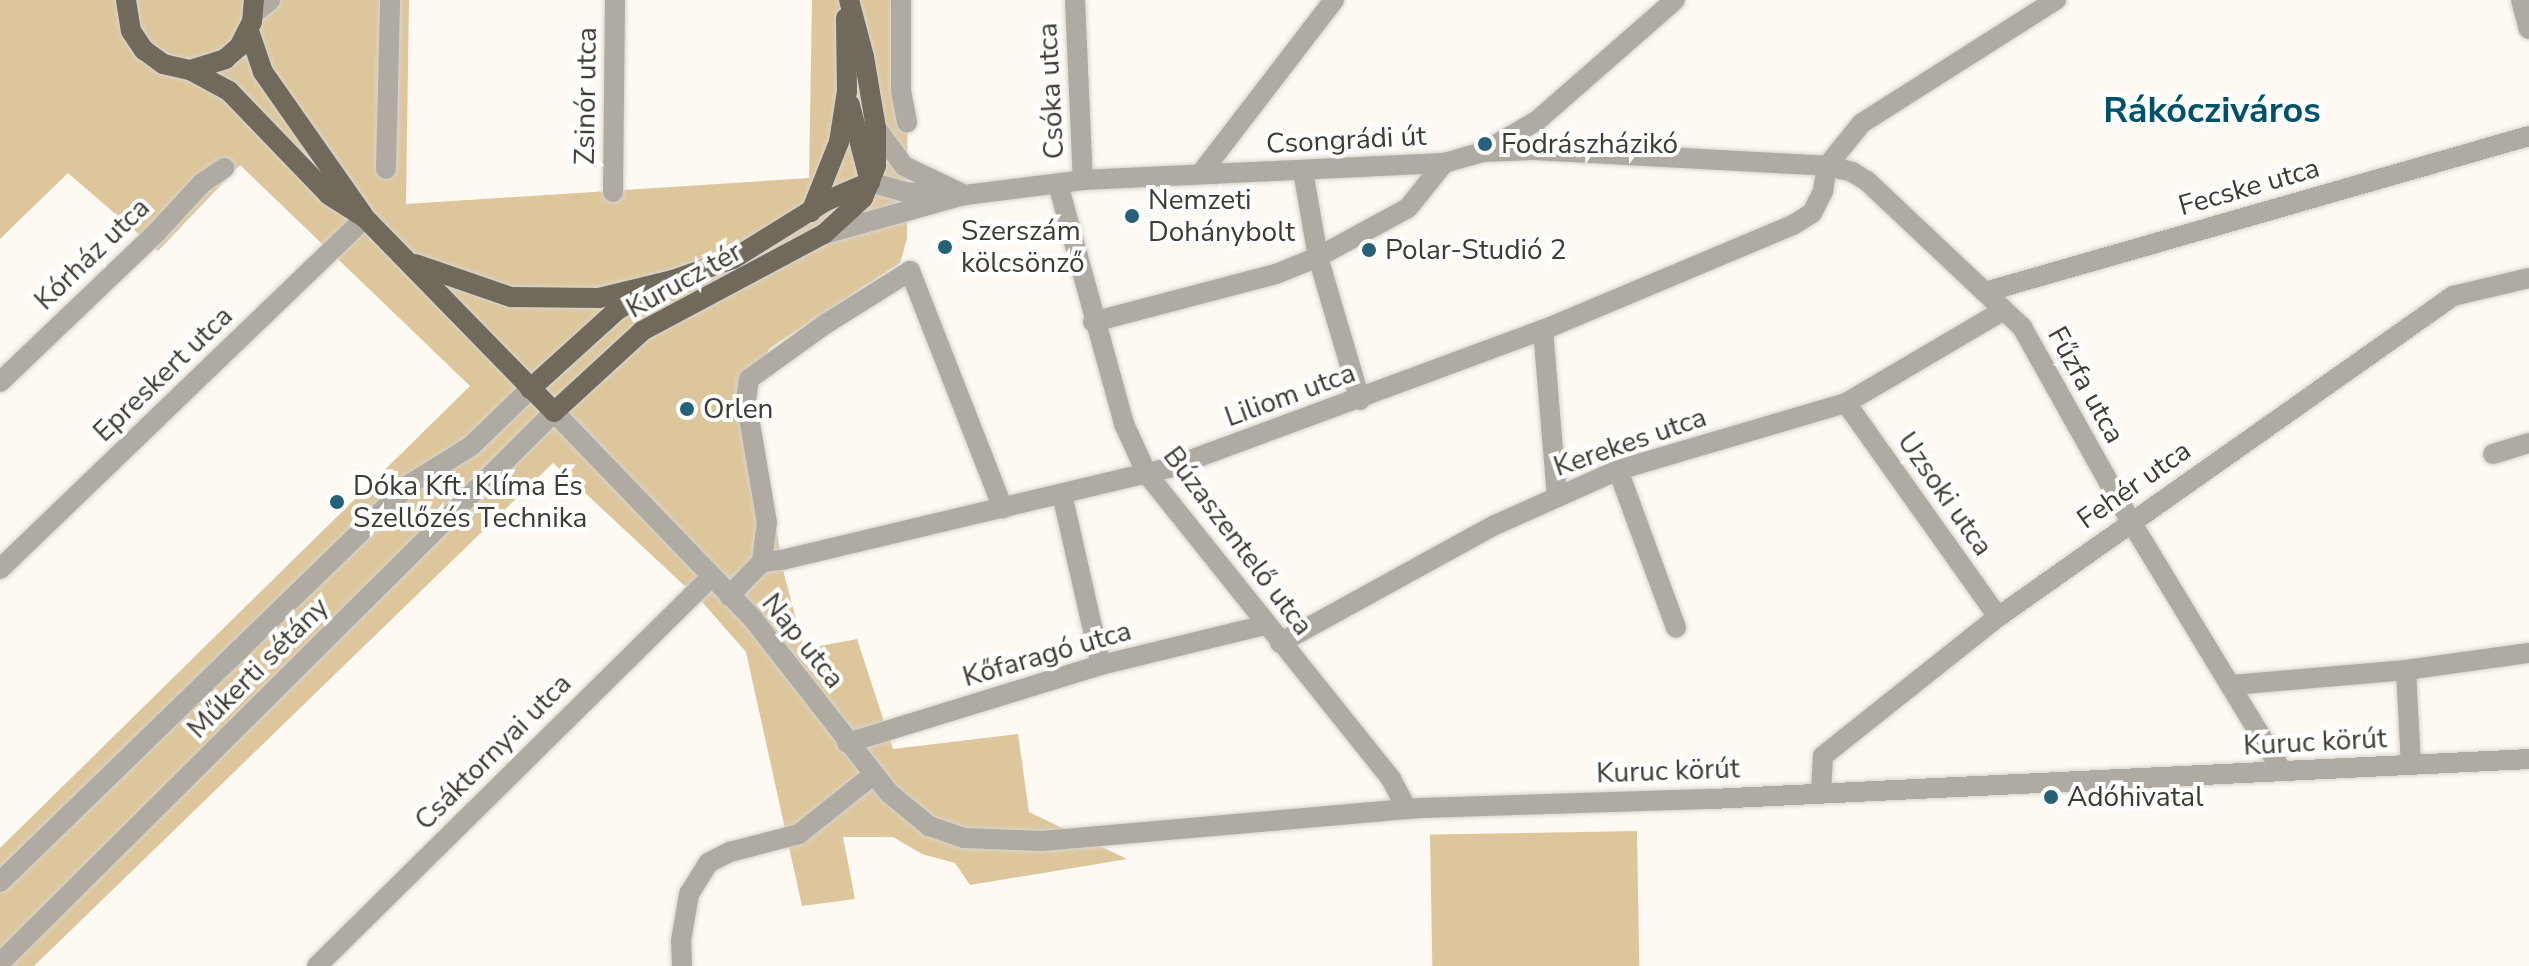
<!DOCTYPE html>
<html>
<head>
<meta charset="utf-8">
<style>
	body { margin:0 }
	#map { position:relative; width:2529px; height:966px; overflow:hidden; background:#fefaf3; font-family:"Nunito Sans",sans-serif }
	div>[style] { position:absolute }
	.green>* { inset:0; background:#ddc69b; transform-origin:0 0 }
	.roads { filter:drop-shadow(0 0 2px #d8d4cd) drop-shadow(0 0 2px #d8d4cd) }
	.minor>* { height:20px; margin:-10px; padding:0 10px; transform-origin:10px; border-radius:10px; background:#afaba3 }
	.major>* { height:20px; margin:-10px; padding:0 10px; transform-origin:10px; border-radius:10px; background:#71695c }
	.dots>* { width:22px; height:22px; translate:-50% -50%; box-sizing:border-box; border:4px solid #fff; border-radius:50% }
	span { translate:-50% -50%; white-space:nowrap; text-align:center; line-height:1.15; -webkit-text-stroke:8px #fff; paint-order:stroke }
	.street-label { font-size:28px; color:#3f3b34 }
	.poi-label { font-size:28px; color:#3f3b34 }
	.left { translate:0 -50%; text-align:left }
	.district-label { font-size:36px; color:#00526c; font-weight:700 }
</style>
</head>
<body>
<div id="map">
	<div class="green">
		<div style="clip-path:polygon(0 0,409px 0,406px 204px,809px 178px,812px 0,908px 0,907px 239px,900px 263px,770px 348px,751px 383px,784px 574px,804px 649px,857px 639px,893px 749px,1018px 734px,1029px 812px,1127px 859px,970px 885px,955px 863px,922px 854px,893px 837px,843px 837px,855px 899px,802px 906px,746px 652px,703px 603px,553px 463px,34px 966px,0 966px,0 848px,470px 386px,240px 165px,158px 251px,68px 173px,0 239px)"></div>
		<div style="left:1637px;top:831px;width:135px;height:207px;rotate:89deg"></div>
	</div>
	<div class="roads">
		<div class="minor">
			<div style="left:901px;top:0;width:91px;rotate:90deg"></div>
			<div style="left:901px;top:91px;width:32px;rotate:79deg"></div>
			<div style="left:1075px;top:0;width:180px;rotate:87.5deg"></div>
			<div style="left:2521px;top:0;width:30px;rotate:75deg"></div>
			<div style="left:253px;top:14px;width:22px;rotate:-39deg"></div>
			<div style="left:876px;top:128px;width:47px;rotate:53.6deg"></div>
			<div style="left:904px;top:166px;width:68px;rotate:25.4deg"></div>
			<div style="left:1483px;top:152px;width:51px;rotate:-2.2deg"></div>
			<div style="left:1534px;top:150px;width:293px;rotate:3.1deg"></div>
			<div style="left:1827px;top:166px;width:26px;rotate:13deg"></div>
			<div style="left:1852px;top:172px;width:17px;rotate:31deg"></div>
			<div style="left:1867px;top:181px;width:213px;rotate:43.3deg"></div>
			<div style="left:2022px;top:327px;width:221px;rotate:60.8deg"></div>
			<div style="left:2130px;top:520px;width:293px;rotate:58.8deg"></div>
			<div style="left:386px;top:169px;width:169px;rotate:-88.6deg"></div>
			<div style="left:1303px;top:171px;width:87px;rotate:80.1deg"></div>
			<div style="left:1318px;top:257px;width:149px;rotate:73.6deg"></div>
			<div style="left:1202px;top:172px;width:217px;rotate:-52.5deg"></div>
			<div style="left:870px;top:182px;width:35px;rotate:16deg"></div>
			<div style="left:904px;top:192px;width:45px;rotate:3.8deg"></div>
			<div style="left:1058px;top:184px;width:249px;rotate:74.6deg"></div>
			<div style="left:1124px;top:424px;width:55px;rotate:65.3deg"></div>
			<div style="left:1147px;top:474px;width:391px;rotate:51.3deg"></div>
			<div style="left:1391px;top:779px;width:34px;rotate:62deg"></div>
			<div style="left:613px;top:192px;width:192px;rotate:-89.4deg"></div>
			<div style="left:824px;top:234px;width:146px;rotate:-15.5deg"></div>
			<div style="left:965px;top:195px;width:119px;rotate:-7.2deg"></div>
			<div style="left:1083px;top:180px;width:361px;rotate:-2.7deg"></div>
			<div style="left:1444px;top:163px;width:41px;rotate:-15.8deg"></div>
			<div style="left:1483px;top:152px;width:64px;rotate:-30.2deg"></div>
			<div style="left:1538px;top:120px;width:182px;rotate:-41.2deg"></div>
			<div style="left:1985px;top:292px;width:566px;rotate:-16deg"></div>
			<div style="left:1093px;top:322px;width:189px;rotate:-14.7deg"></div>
			<div style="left:1276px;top:274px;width:45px;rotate:-22deg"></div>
			<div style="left:1318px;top:257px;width:102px;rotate:-28.6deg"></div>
			<div style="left:1408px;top:208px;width:58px;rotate:-51.3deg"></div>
			<div style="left:1543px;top:330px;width:167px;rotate:85.2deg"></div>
			<div style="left:0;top:382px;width:217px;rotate:-43.7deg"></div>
			<div style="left:157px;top:232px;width:67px;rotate:-47.4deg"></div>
			<div style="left:202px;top:183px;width:27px;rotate:-34deg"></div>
			<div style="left:1846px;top:403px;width:262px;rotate:54.6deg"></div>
			<div style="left:2493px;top:454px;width:38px;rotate:-17deg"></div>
			<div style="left:1618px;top:470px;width:168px;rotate:69.8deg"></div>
			<div style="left:1062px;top:494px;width:175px;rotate:77.2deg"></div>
			<div style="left:762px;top:562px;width:39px;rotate:-83deg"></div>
			<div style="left:767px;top:523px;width:125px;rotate:-99.7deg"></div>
			<div style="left:746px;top:400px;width:21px;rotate:-82deg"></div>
			<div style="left:749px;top:379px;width:96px;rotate:-35.7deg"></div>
			<div style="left:827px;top:323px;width:98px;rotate:-32.1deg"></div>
			<div style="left:910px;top:271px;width:255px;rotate:68.6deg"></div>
			<div style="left:0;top:569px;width:506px;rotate:-43.88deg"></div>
			<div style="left:729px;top:596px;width:47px;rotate:-45.9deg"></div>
			<div style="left:762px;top:562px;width:20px;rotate:-6deg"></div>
			<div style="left:782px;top:560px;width:398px;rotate:-13.4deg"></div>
			<div style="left:1169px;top:468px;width:399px;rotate:-20.3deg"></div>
			<div style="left:1543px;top:330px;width:271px;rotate:-22.8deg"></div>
			<div style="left:1793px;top:225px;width:22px;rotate:-32deg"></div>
			<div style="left:1812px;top:213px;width:25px;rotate:-63deg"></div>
			<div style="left:1823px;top:191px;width:25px;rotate:-81deg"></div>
			<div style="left:1827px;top:166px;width:55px;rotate:-50.9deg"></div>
			<div style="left:1862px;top:123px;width:230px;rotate:-32.4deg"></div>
			<div style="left:1280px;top:643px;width:245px;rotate:-28.8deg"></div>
			<div style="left:1495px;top:525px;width:135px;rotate:-24.1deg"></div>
			<div style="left:1618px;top:470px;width:238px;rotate:-16.4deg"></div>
			<div style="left:1846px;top:403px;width:183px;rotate:-30.5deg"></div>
			<div style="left:2406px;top:670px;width:95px;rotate:87deg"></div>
			<div style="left:2232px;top:685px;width:175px;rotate:-4.9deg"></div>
			<div style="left:2406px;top:670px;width:124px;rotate:-7.9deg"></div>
			<div style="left:847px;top:743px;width:266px;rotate:-17.1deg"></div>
			<div style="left:1101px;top:665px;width:169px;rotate:-13.7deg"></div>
			<div style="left:1821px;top:793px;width:37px;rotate:-87deg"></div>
			<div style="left:1823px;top:756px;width:223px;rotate:-38.5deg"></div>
			<div style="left:1998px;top:617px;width:557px;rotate:-35.2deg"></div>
			<div style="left:2453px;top:296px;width:78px;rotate:-13.3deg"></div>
			<div style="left:0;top:882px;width:571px;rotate:-44.15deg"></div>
			<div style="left:410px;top:484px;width:72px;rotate:-31.9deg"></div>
			<div style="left:471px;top:446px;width:82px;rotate:-44deg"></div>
			<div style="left:0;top:963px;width:781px;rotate:-44.84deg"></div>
			<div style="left:554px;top:412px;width:287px;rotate:46.1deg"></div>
			<div style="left:753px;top:619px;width:221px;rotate:52deg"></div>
			<div style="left:889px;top:793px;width:52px;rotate:39.5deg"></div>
			<div style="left:929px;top:826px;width:37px;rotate:19deg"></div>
			<div style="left:964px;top:838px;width:78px;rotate:2.2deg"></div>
			<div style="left:1042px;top:841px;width:382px;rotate:-5deg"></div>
			<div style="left:1423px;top:808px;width:289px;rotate:-1.8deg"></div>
			<div style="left:1712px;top:799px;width:818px;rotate:-2.8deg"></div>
			<div style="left:317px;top:966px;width:552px;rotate:-44.63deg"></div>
			<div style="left:682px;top:966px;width:25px;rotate:-92deg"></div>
			<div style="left:681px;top:941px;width:48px;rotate:-80.3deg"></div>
			<div style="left:689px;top:894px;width:36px;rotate:-58deg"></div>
			<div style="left:708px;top:863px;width:25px;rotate:-27deg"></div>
			<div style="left:730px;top:852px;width:71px;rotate:-14.6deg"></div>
			<div style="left:799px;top:834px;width:95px;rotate:-38.6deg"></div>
		</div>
		<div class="major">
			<div style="left:126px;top:0;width:31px;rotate:81deg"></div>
			<div style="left:131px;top:31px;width:23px;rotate:56deg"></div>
			<div style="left:144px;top:50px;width:24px;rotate:36deg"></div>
			<div style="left:163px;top:64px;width:28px;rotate:13deg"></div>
			<div style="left:190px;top:70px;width:37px;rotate:-17deg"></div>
			<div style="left:225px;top:59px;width:18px;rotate:-41deg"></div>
			<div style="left:239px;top:47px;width:28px;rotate:-63deg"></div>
			<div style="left:252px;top:22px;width:22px;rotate:-85deg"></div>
			<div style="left:249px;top:31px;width:43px;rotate:71.1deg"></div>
			<div style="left:263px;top:72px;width:174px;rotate:55deg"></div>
			<div style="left:190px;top:70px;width:44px;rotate:28.3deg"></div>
			<div style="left:229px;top:91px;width:144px;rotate:46.1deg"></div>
			<div style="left:329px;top:195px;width:43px;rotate:32.6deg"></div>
			<div style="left:365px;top:218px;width:271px;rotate:45.7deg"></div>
			<div style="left:554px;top:412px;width:120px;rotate:-42.6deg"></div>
			<div style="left:642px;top:331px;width:206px;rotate:-28.1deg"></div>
			<div style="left:824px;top:234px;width:53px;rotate:-42.7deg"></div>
			<div style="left:863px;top:198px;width:35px;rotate:-68deg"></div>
			<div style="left:876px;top:165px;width:37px;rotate:-90deg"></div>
			<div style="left:876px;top:128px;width:72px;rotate:-99.6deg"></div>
			<div style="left:864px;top:57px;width:59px;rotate:-104.7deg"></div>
			<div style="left:850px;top:105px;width:80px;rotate:75.4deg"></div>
			<div style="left:811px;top:212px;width:75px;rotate:-68.2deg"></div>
			<div style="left:839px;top:142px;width:52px;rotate:-81.1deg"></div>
			<div style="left:847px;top:91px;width:73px;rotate:-90.8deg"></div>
			<div style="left:415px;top:264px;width:102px;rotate:19deg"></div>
			<div style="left:511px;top:297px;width:88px;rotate:0.7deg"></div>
			<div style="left:599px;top:298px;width:76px;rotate:-13.7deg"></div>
			<div style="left:673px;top:280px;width:64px;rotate:-19.3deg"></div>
			<div style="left:733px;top:259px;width:110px;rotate:-31.9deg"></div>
			<div style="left:826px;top:201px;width:48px;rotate:-23.4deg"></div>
			<div style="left:530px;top:389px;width:118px;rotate:-42.2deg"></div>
			<div style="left:617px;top:310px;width:32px;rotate:-28deg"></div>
		</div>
	</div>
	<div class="dots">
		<div style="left:1485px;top:144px;background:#256179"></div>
		<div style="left:1132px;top:216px;background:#256179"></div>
		<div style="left:945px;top:247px;background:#256179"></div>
		<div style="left:1369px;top:250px;background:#256179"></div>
		<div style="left:687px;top:409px;background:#256179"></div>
		<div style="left:337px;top:502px;background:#256179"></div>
		<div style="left:2051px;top:797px;background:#256179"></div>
	</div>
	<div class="street-label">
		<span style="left:1051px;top:91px;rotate:-93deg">Csóka utca</span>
		<span style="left:586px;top:96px;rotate:-89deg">Zsinór utca</span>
		<span style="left:1346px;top:140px;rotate:-3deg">Csongrádi út</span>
		<span style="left:2249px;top:187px;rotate:-16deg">Fecske utca</span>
		<span style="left:92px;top:254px;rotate:-44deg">Kórház utca</span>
		<span style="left:684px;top:280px;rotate:-29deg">Kurucz tér</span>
		<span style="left:163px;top:374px;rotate:-44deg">Epreskert utca</span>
		<span style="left:2086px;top:385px;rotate:61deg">Fűzfa utca</span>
		<span style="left:1290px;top:395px;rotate:-20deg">Liliom utca</span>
		<span style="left:1630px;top:442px;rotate:-19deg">Kerekes utca</span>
		<span style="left:2134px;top:485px;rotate:-35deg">Fehér utca</span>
		<span style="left:1945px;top:494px;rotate:55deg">Uzsoki utca</span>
		<span style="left:1238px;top:541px;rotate:53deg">Búzaszentelő utca</span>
		<span style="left:803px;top:641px;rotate:51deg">Nap utca</span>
		<span style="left:1047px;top:654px;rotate:-16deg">Kőfaragó utca</span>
		<span style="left:258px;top:668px;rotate:-45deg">Műkerti sétány</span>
		<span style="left:2315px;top:742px;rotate:-3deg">Kuruc körút</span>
		<span style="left:493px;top:752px;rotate:-45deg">Csáktornyai utca</span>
		<span style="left:1668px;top:771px;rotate:-2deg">Kuruc körút</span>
	</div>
	<div class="poi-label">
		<span class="left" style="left:1501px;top:144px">Fodrászházikó</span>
		<span class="left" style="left:1148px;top:216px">Nemzeti<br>Dohánybolt</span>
		<span class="left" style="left:961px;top:247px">Szerszám<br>kölcsönző</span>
		<span class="left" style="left:1385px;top:250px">Polar-Studió 2</span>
		<span class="left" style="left:703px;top:409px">Orlen</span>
		<span class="left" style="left:353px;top:502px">Dóka Kft. Klíma És<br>Szellőzés Technika</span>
		<span class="left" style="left:2067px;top:797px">Adóhivatal</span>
	</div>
	<div class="district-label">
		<span style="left:2212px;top:111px">Rákócziváros</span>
	</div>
</div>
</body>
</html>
